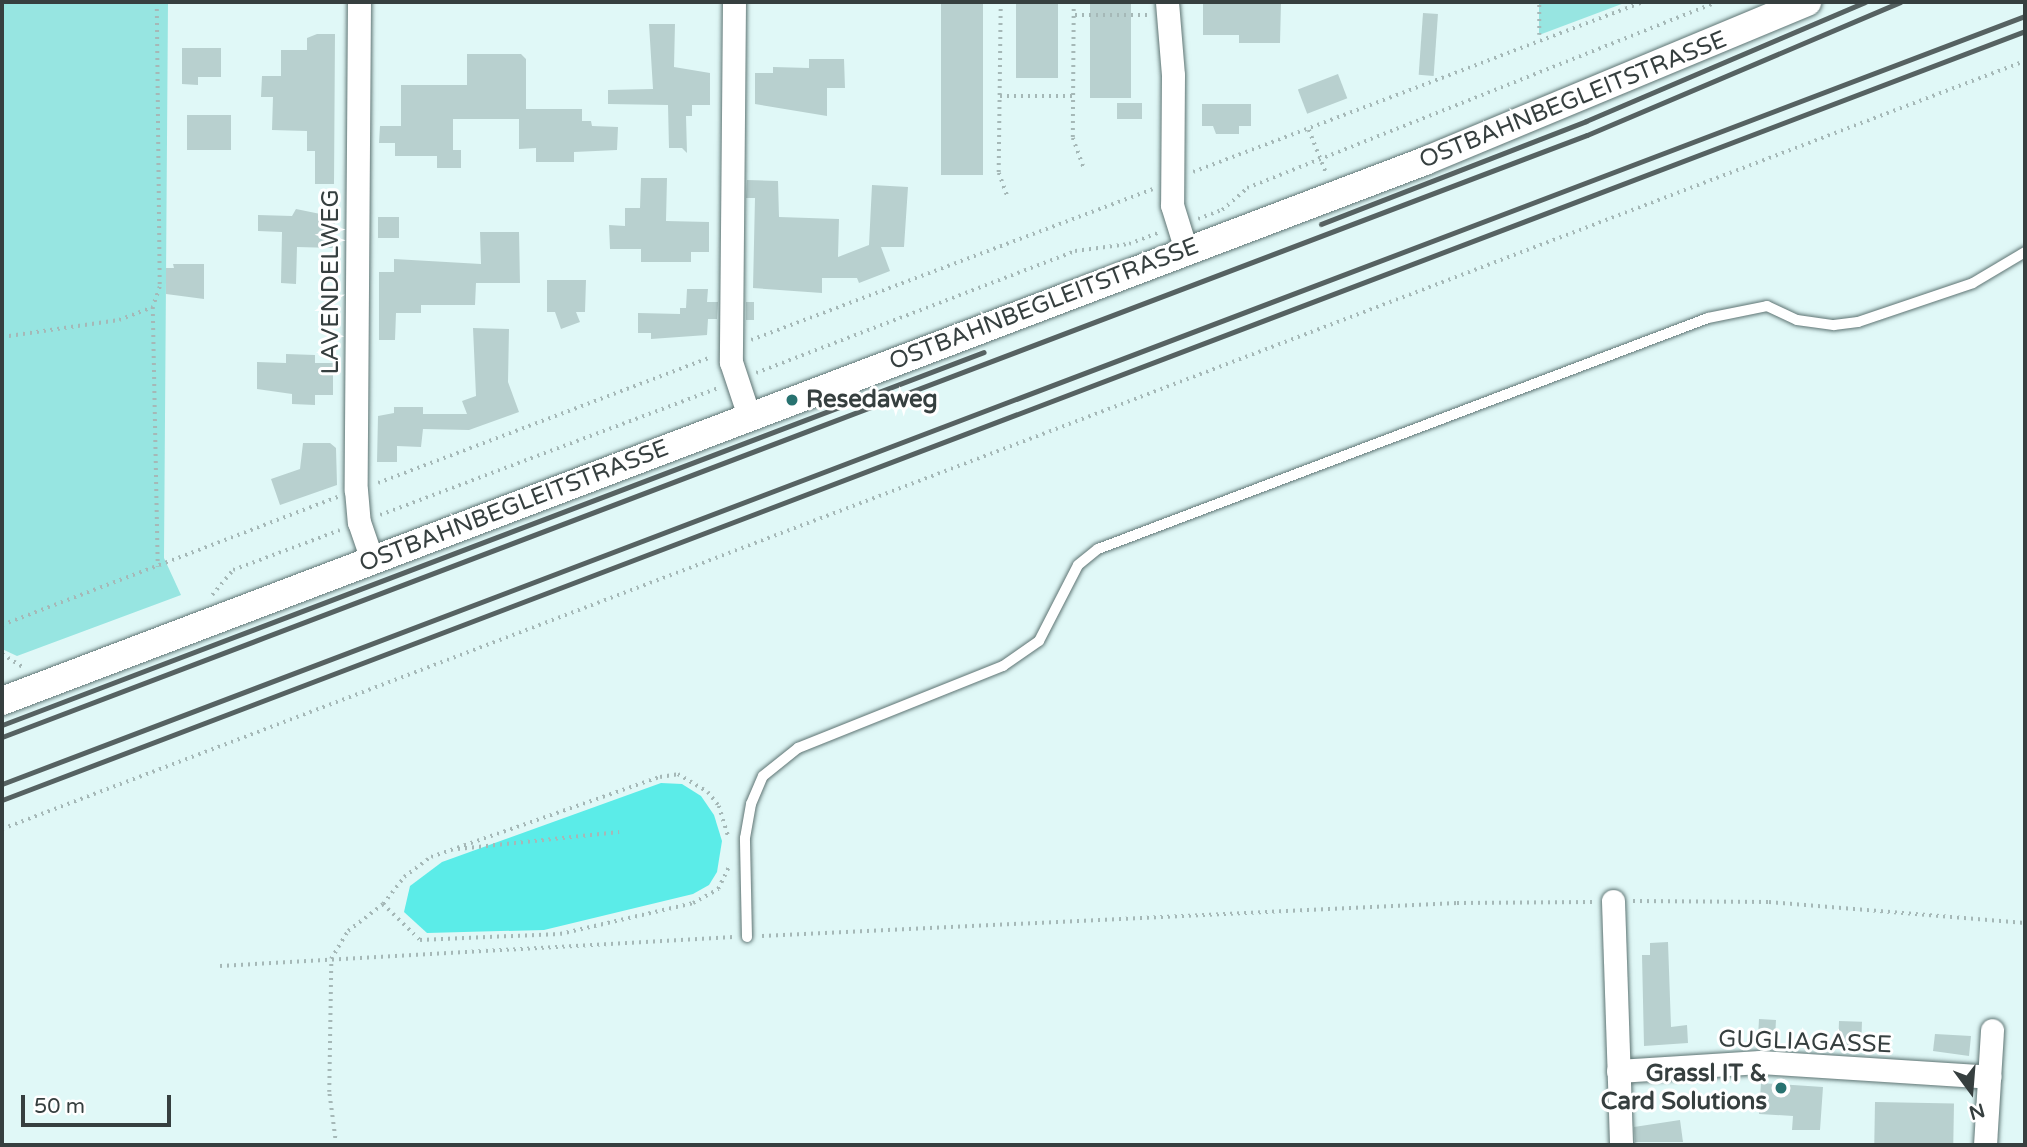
<!DOCTYPE html>
<html>
<head>
<meta charset="utf-8">
<style>
	body { margin:0 }
	#map { position:relative; width:2027px; height:1147px; overflow:hidden; background:#e0f8f7; font-family:"Varela Round",sans-serif }
	div>[style] { position:absolute }
	.green>* { inset:0; background:#97e5e1 }
	.water>* { inset:0; background:#5bece8 }
	.building>* { inset:0; background:#b8d0cf; transform-origin:0 0 }
	.path>* { height:3.5px; margin-top:-1.75px; transform-origin:0; background:repeating-linear-gradient(90deg,#a5b8b7 0 2px,transparent 0 7px) }
	.roads { filter:drop-shadow(0 0 2px #5e7473) drop-shadow(0 0 2px #5e7473) }
	.service>* { height:10px; margin:-5px; padding:0 5px; transform-origin:5px; border-radius:5px; background:#fff }
	.minor>* { height:23px; margin:-11.5px; padding:0 11.5px; transform-origin:11.5px; border-radius:11.5px; background:#fff }
	.tertiary>* { height:28px; margin:-14px; padding:0 14px; transform-origin:14px; border-radius:14px; background:#fff }
	.rail>* { height:5px; margin:-2.5px; padding:0 2.5px; transform-origin:2.5px; border-radius:2.5px; background:#566262 }
	.dots>* { width:19px; height:19px; translate:-50% -50%; box-sizing:border-box; border:4px solid #fff; border-radius:50% }
	span { translate:-50% -50%; white-space:nowrap; text-align:center; line-height:1.15; -webkit-text-stroke:6px #fff; paint-order:stroke }
	.street-label { font-size:24px; color:#363f3f }
	.poi-label { font-size:24px; color:#363f3f; font-weight:700 }
	.left { translate:0 -50%; text-align:left }
	.right { translate:-100% -50%; text-align:right }
	.frame { position:absolute; inset:0; border:4px solid #363f3f; pointer-events:none }
	.north { position:absolute; left:1936px; top:1056px; width:70px; height:70px; -webkit-text-stroke:5px #fff; paint-order:stroke; rotate:164deg; font-size:19px; font-weight:700; line-height:28px; text-align:center; color:#363f3f }
	.north::after { content:''; display:block; margin:auto; width:24px; height:32px; background:#363f3f; clip-path:polygon(50% 0,100% 100%,50% 72%,0 100%) }
	.scale { position:absolute; left:21px; top:1095px; width:150px; height:32px; box-sizing:border-box; border:4px solid #363f3f; border-top:0; padding-left:9px; font-size:21px; line-height:24px; white-space:nowrap; color:#363f3f; -webkit-text-stroke:5px #fff; paint-order:stroke }
</style>
</head>
<body>
<div id="map">
	<div class="green">
		<div style="clip-path:polygon(2px 2px,168px 2px,164px 558px,181px 595px,17px 656px,2px 649px)"></div>
		<div style="clip-path:polygon(1539px 2px,1627px 2px,1539px 35px)"></div>
	</div>
	<div class="water">
		<div style="clip-path:polygon(661px 783px,682px 784px,701px 796px,714px 815px,722px 841px,717px 872px,709px 885px,693px 894px,544px 930px,427px 933px,404px 912px,410px 886px,442px 862px)"></div>
	</div>
	<div class="building">
		<div style="left:941px;top:2px;width:42px;height:173px"></div>
		<div style="left:1016px;top:2px;width:42px;height:76px"></div>
		<div style="left:1090px;top:2px;width:41px;height:96px"></div>
		<div style="clip-path:polygon(1221px 2px,1281px 3px,1280px 43px,1239px 43px,1239px 35px,1203px 35px,1203px 4px)"></div>
		<div style="left:1423px;top:13px;width:15px;height:62px;rotate:4deg"></div>
		<div style="clip-path:polygon(649px 24px,675px 24px,674px 67px,710px 73px,710px 105px,692px 105px,692px 116px,686px 116px,687px 153px,682px 148px,669px 148px,668px 105px,608px 104px,608px 90px,653px 89px)"></div>
		<div style="clip-path:polygon(317px 34px,335px 34px,334px 184px,315px 184px,315px 151px,307px 151px,307px 131px,272px 130px,273px 97px,261px 97px,262px 76px,281px 76px,281px 50px,307px 50px,307px 38px)"></div>
		<div style="clip-path:polygon(182px 48px,221px 48px,221px 77px,198px 77px,198px 85px,182px 84px)"></div>
		<div style="clip-path:polygon(467px 54px,521px 54px,526px 59px,526px 109px,582px 109px,582px 121px,591px 121px,592px 126px,618px 127px,617px 150px,574px 152px,574px 162px,536px 162px,536px 148px,519px 149px,519px 119px,453px 119px,453px 150px,461px 150px,461px 168px,437px 168px,437px 156px,395px 156px,395px 143px,379px 143px,380px 126px,401px 126px,401px 85px,467px 85px)"></div>
		<div style="clip-path:polygon(809px 59px,844px 59px,845px 88px,827px 88px,827px 116px,755px 104px,755px 73px,773px 73px,773px 67px,809px 68px)"></div>
		<div style="left:1338px;top:74px;width:26px;height:43px;rotate:69deg"></div>
		<div style="left:1117px;top:103px;width:25px;height:16px"></div>
		<div style="clip-path:polygon(1202px 104px,1251px 104px,1251px 126px,1239px 126px,1239px 134px,1216px 134px,1213px 126px,1202px 126px)"></div>
		<div style="left:187px;top:115px;width:44px;height:35px"></div>
		<div style="clip-path:polygon(641px 178px,667px 178px,666px 221px,709px 222px,709px 252px,691px 252px,691px 262px,641px 262px,641px 249px,610px 249px,609px 225px,625px 226px,625px 208px,640px 208px)"></div>
		<div style="clip-path:polygon(747px 180px,778px 181px,779px 217px,839px 219px,838px 257px,869px 245px,872px 185px,908px 187px,904px 247px,881px 247px,890px 271px,859px 283px,857px 278px,822px 278px,822px 293px,753px 288px,755px 198px,746px 198px)"></div>
		<div style="clip-path:polygon(296px 209px,335px 217px,334px 248px,297px 247px,296px 284px,281px 283px,282px 232px,258px 231px,258px 215px,292px 216px)"></div>
		<div style="left:378px;top:217px;width:21px;height:21px"></div>
		<div style="clip-path:polygon(480px 232px,519px 232px,520px 283px,476px 283px,475px 305px,421px 305px,421px 313px,396px 313px,395px 340px,379px 340px,379px 272px,394px 272px,394px 259px,481px 264px)"></div>
		<div style="clip-path:polygon(173px 264px,204px 264px,204px 299px,166px 294px,166px 268px,174px 268px)"></div>
		<div style="clip-path:polygon(547px 280px,586px 280px,585px 312px,576px 312px,580px 322px,561px 329px,555px 312px,547px 312px)"></div>
		<div style="clip-path:polygon(687px 289px,708px 289px,707px 302px,718px 302px,717px 319px,708px 319px,707px 335px,651px 339px,651px 333px,638px 333px,638px 313px,680px 314px,680px 308px,686px 308px)"></div>
		<div style="left:746px;top:302px;width:8px;height:18px"></div>
		<div style="clip-path:polygon(473px 328px,509px 329px,508px 382px,519px 412px,469px 430px,423px 429px,421px 447px,397px 446px,397px 462px,377px 462px,378px 416px,394px 413px,394px 407px,423px 407px,423px 414px,467px 414px,462px 401px,476px 396px)"></div>
		<div style="clip-path:polygon(286px 354px,315px 355px,315px 363px,333px 363px,333px 395px,315px 395px,315px 405px,292px 404px,292px 394px,257px 389px,257px 362px,286px 363px)"></div>
		<div style="clip-path:polygon(303px 443px,330px 443px,336px 448px,337px 485px,280px 505px,271px 479px,300px 469px)"></div>
		<div style="clip-path:polygon(1668px 942px,1671px 1027px,1687px 1025px,1688px 1043px,1644px 1046px,1642px 955px,1650px 955px,1650px 943px)"></div>
		<div style="left:1759px;top:1019px;width:17px;height:24px;rotate:3deg"></div>
		<div style="left:1839px;top:1021px;width:23px;height:27px;rotate:2deg"></div>
		<div style="clip-path:polygon(1935px 1034px,1971px 1036px,1969px 1056px,1933px 1051px)"></div>
		<div style="clip-path:polygon(1761px 1083px,1823px 1087px,1820px 1130px,1792px 1130px,1793px 1116px,1759px 1114px)"></div>
		<div style="left:1875px;top:1102px;width:79px;height:42px;rotate:1deg"></div>
		<div style="clip-path:polygon(1680px 1120px,1683px 1142px,1635px 1142px,1634px 1127px)"></div>
	</div>
	<div class="path">
		<div style="left:157px;top:2px;width:285px;rotate:89.4deg"></div>
		<div style="left:160px;top:287px;width:21px;rotate:109deg"></div>
		<div style="left:153px;top:307px;width:260px;rotate:88.9deg"></div>
		<div style="left:1001px;top:2px;width:171px;rotate:90.7deg"></div>
		<div style="left:999px;top:173px;width:27px;rotate:70deg"></div>
		<div style="left:1074px;top:2px;width:136px;rotate:90.4deg"></div>
		<div style="left:1073px;top:138px;width:33px;rotate:70deg"></div>
		<div style="left:1075px;top:15px;width:72px"></div>
		<div style="left:1539px;top:35px;width:33px;rotate:-90deg"></div>
		<div style="left:1000px;top:96px;width:73px"></div>
		<div style="left:1309px;top:130px;width:48px;rotate:68.2deg"></div>
		<div style="left:1193px;top:172px;width:482px;rotate:-20.7deg"></div>
		<div style="left:1198px;top:219px;width:26px;rotate:-21deg"></div>
		<div style="left:1222px;top:210px;width:33px;rotate:-41deg"></div>
		<div style="left:1247px;top:188px;width:505px;rotate:-21.59deg"></div>
		<div style="left:2px;top:337px;width:118px;rotate:-8.3deg"></div>
		<div style="left:119px;top:320px;width:36px;rotate:-21deg"></div>
		<div style="left:751px;top:340px;width:429px;rotate:-20.6deg"></div>
		<div style="left:756px;top:373px;width:342px;rotate:-20.9deg"></div>
		<div style="left:1075px;top:251px;width:54px;rotate:-7.4deg"></div>
		<div style="left:1129px;top:244px;width:31px;rotate:-21deg"></div>
		<div style="left:378px;top:483px;width:356px;rotate:-20.7deg"></div>
		<div style="left:380px;top:515px;width:363px;rotate:-20.6deg"></div>
		<div style="left:212px;top:595px;width:33px;rotate:-50deg"></div>
		<div style="left:233px;top:570px;width:114px;rotate:-20.5deg"></div>
		<div style="left:2px;top:625px;width:360px;rotate:-20.9deg"></div>
		<div style="left:2px;top:654px;width:26px;rotate:32deg"></div>
		<div style="left:2px;top:829px;width:2164px;rotate:-20.79deg"></div>
		<div style="left:458px;top:849px;width:162px;rotate:-6deg"></div>
		<div style="left:1633px;top:901px;width:136px;rotate:0.4deg"></div>
		<div style="left:1769px;top:902px;width:257px;rotate:4.7deg"></div>
		<div style="left:383px;top:904px;width:52px;rotate:44.2deg"></div>
		<div style="left:420px;top:940px;width:140px;rotate:-2.5deg"></div>
		<div style="left:560px;top:934px;width:137px;rotate:-13.1deg"></div>
		<div style="left:693px;top:903px;width:29px;rotate:-29deg"></div>
		<div style="left:718px;top:889px;width:25px;rotate:-64deg"></div>
		<div style="left:762px;top:936px;width:696px;rotate:-2.72deg"></div>
		<div style="left:1457px;top:903px;width:136px;rotate:-0.4deg"></div>
		<div style="left:220px;top:966px;width:514px;rotate:-3.24deg"></div>
		<div style="left:336px;top:1145px;width:53px;rotate:-97.5deg"></div>
		<div style="left:329px;top:1092px;width:133px;rotate:-89.1deg"></div>
		<div style="left:331px;top:959px;width:33px;rotate:-59deg"></div>
		<div style="left:348px;top:931px;width:44px;rotate:-37.6deg"></div>
		<div style="left:383px;top:904px;width:34px;rotate:-52deg"></div>
		<div style="left:404px;top:877px;width:34px;rotate:-37deg"></div>
		<div style="left:431px;top:857px;width:243px;rotate:-19.3deg"></div>
		<div style="left:660px;top:777px;width:18px;rotate:-9deg"></div>
		<div style="left:678px;top:774px;width:35px;rotate:31deg"></div>
		<div style="left:708px;top:792px;width:18px;rotate:52deg"></div>
		<div style="left:719px;top:806px;width:34px;rotate:73deg"></div>
	</div>
	<div class="roads">
		<div class="service">
			<div style="left:747px;top:937px;width:99px;rotate:-91.2deg"></div>
			<div style="left:745px;top:838px;width:35px;rotate:-80deg"></div>
			<div style="left:751px;top:804px;width:30px;rotate:-67deg"></div>
			<div style="left:763px;top:776px;width:45px;rotate:-38.7deg"></div>
			<div style="left:798px;top:748px;width:221px;rotate:-21.8deg"></div>
			<div style="left:1003px;top:666px;width:44px;rotate:-34.8deg"></div>
			<div style="left:1039px;top:641px;width:85px;rotate:-62.8deg"></div>
			<div style="left:1078px;top:565px;width:26px;rotate:-39deg"></div>
			<div style="left:1098px;top:549px;width:652px;rotate:-20.74deg"></div>
			<div style="left:1708px;top:318px;width:60px;rotate:-11.5deg"></div>
			<div style="left:1767px;top:306px;width:33px;rotate:25deg"></div>
			<div style="left:1797px;top:320px;width:37px;rotate:8deg"></div>
			<div style="left:1834px;top:325px;width:24px;rotate:-7deg"></div>
			<div style="left:1858px;top:322px;width:121px;rotate:-18.7deg"></div>
			<div style="left:1973px;top:283px;width:61px;rotate:-30.8deg"></div>
		</div>
		<div class="minor">
			<div style="left:359px;top:2px;width:488px;rotate:90.4deg"></div>
			<div style="left:356px;top:490px;width:32px;rotate:85deg"></div>
			<div style="left:359px;top:522px;width:40px;rotate:71.1deg"></div>
			<div style="left:734px;top:2px;width:360px;rotate:90.5deg"></div>
			<div style="left:731px;top:362px;width:57px;rotate:71.6deg"></div>
			<div style="left:1167px;top:2px;width:73px;rotate:85.3deg"></div>
			<div style="left:1173px;top:75px;width:130px;rotate:90.4deg"></div>
			<div style="left:1172px;top:205px;width:47px;rotate:72.7deg"></div>
			<div style="left:1613px;top:901px;width:244px;rotate:88.1deg"></div>
			<div style="left:1618px;top:1071px;width:142px;rotate:-3.6deg"></div>
			<div style="left:1760px;top:1062px;width:230px;rotate:3.7deg"></div>
			<div style="left:1985px;top:1145px;width:115px;rotate:-86.5deg"></div>
		</div>
		<div class="tertiary">
			<div style="left:2px;top:701px;width:1522px;rotate:-20.78deg"></div>
			<div style="left:1425px;top:161px;width:414px;rotate:-22.6deg"></div>
		</div>
	</div>
	<div class="rail">
		<div style="left:1321px;top:224px;width:284px;rotate:-21.2deg"></div>
		<div style="left:1586px;top:121px;width:303px;rotate:-23.1deg"></div>
		<div style="left:2px;top:725px;width:1050px;rotate:-20.8deg"></div>
		<div style="left:2px;top:737px;width:1695px;rotate:-20.8deg"></div>
		<div style="left:1587px;top:135px;width:340px;rotate:-23deg"></div>
		<div style="left:2px;top:784px;width:2164px;rotate:-20.79deg"></div>
		<div style="left:2px;top:800px;width:2164px;rotate:-20.81deg"></div>
	</div>
	<div class="dots">
		<div style="left:792px;top:400px;background:#287270"></div>
		<div style="left:1781px;top:1088px;background:#287270"></div>
	</div>
	<div class="street-label">
		<span style="left:1573px;top:100px;rotate:-22deg">OSTBAHNBEGLEITSTRASSE</span>
		<span style="left:331px;top:282px;rotate:-90deg">LAVENDELWEG</span>
		<span style="left:1044px;top:304px;rotate:-21deg">OSTBAHNBEGLEITSTRASSE</span>
		<span style="left:514px;top:506px;rotate:-21deg">OSTBAHNBEGLEITSTRASSE</span>
		<span style="left:1805px;top:1042px;rotate:2deg">GUGLIAGASSE</span>
	</div>
	<div class="poi-label">
		<span class="left" style="left:806px;top:400px">Resedaweg</span>
		<span class="right" style="left:1767px;top:1088px">Grassl IT &amp;<br>Card Solutions</span>
	</div>
	<div class="frame"></div>
	<div class="north">N</div>
	<div class="scale">50 m</div>
</div>
</body>
</html>
